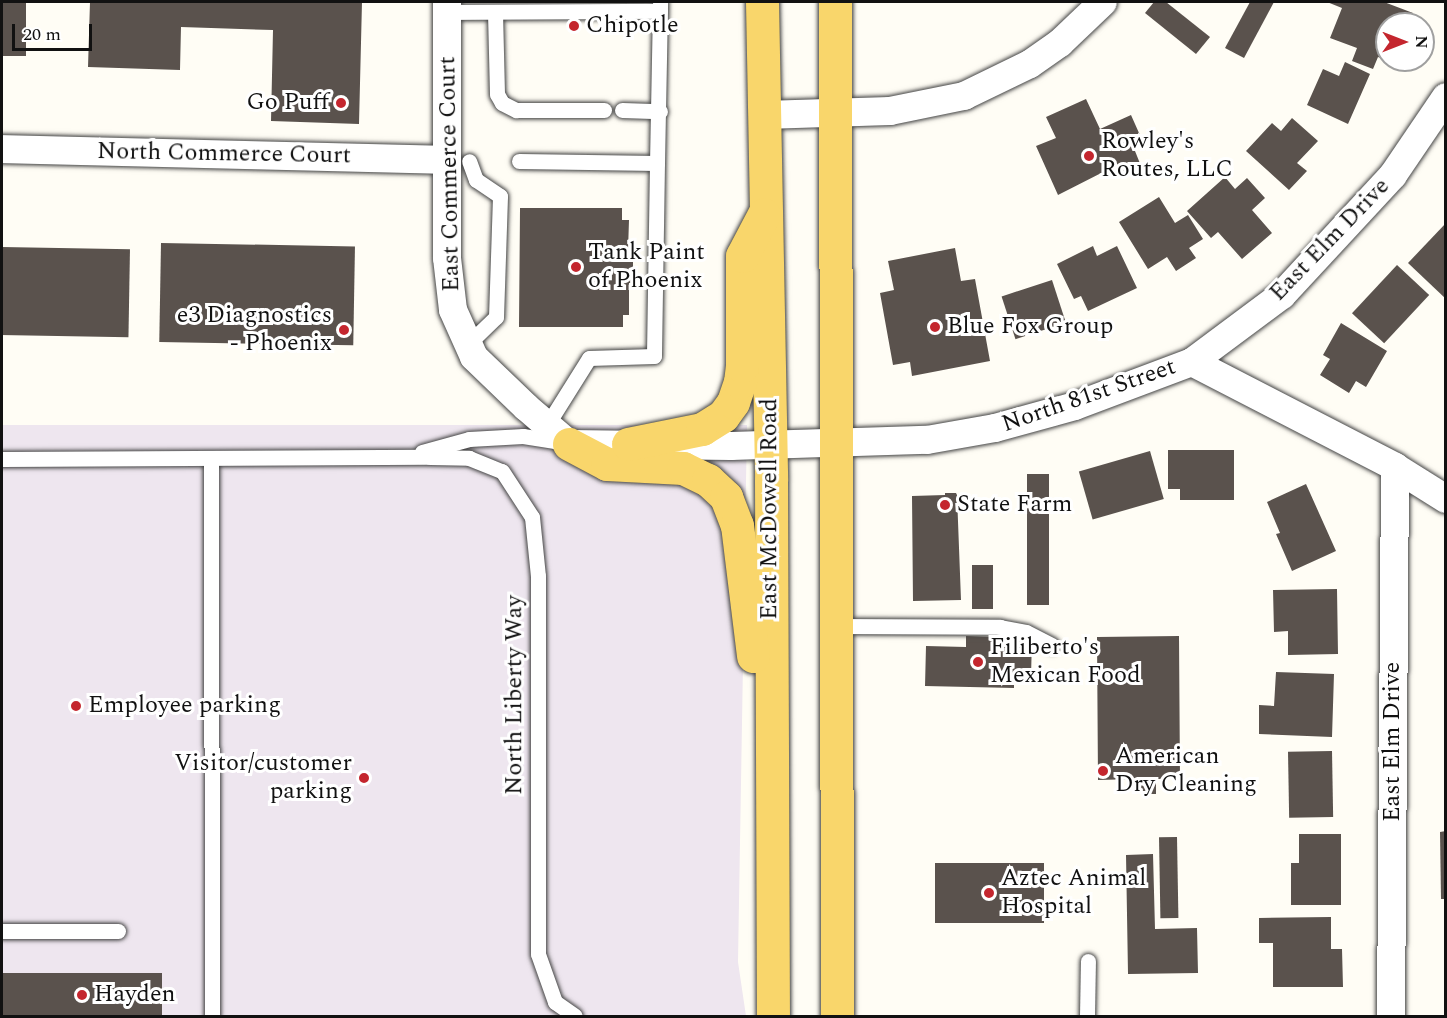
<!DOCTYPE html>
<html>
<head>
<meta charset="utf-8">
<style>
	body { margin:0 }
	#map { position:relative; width:1447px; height:1018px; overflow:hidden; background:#fffdf5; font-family:Spectral,serif }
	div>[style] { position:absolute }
	.industrial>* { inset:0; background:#eee6ef }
	.building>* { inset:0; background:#5a524d; transform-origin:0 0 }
	.roads { filter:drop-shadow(0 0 2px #444) drop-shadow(0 0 2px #444) }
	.lane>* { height:15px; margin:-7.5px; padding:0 7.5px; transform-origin:7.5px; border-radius:7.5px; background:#fff }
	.street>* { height:28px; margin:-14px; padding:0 14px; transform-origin:14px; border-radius:14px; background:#fff }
	.primary>* { height:33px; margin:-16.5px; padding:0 16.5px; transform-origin:16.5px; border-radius:16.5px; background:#f9d66b }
	.dots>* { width:16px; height:16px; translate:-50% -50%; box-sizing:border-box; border:3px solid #fff; border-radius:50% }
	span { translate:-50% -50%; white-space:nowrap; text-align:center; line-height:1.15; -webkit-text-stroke:6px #fff; paint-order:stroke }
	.poi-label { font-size:24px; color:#111 }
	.left { translate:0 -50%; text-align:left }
	.right { translate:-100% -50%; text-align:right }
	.street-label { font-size:24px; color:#111 }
	.frame { position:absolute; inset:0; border:3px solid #111; pointer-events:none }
	.north { position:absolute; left:1375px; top:12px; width:60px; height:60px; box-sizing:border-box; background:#fff; border:2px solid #a0a0a0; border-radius:50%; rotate:90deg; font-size:16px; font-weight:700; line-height:24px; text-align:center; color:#111 }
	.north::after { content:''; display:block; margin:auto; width:21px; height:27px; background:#c4262e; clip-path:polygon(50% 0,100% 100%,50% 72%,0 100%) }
	.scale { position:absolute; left:12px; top:24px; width:80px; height:27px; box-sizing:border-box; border:3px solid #111; border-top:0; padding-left:8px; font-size:18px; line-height:21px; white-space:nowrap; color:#111; -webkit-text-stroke:4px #fff; paint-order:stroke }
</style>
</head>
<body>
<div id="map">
	<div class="industrial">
		<div style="clip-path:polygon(2px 425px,747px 425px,738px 962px,746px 1016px,2px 1016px)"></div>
	</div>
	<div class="building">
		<div style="left:2px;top:2px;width:24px;height:54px"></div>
		<div style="clip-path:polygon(90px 2px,362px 2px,359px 124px,271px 121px,273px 30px,181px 27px,180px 70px,88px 67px)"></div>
		<div style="clip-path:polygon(1154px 2px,1166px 2px,1210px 37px,1196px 54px,1145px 13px)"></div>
		<div style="clip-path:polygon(1250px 2px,1274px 2px,1244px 58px,1225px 48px)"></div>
		<div style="clip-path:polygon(1327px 2px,1384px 2px,1413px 13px,1409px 24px,1387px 24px,1387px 60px,1395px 60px,1393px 63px,1378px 57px,1373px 69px,1352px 61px,1357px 48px,1330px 38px,1342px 8px)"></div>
		<div style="clip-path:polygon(1345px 62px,1370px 74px,1348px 124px,1307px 105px,1323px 69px,1339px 76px)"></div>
		<div style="clip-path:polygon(1086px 99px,1100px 129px,1131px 115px,1143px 142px,1133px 146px,1141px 166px,1119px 176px,1115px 166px,1058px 195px,1036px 146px,1056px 138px,1046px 117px)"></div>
		<div style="clip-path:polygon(1292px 118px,1318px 141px,1297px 163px,1307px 171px,1289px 190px,1246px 151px,1272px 123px,1281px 131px)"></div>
		<div style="clip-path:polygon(1225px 177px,1235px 189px,1247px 178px,1265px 198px,1252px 210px,1272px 233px,1242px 259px,1218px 232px,1211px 238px,1187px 211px)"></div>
		<div style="clip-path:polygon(1159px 197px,1175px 223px,1188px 215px,1203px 239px,1189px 248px,1196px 258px,1176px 271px,1167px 257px,1148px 269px,1119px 222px)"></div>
		<div style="clip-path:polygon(520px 208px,622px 208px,622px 220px,629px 220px,628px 251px,633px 251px,633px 283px,629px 283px,629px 315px,623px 315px,623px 327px,519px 327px)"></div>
		<div style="clip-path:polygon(1446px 223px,1446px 299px,1408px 263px)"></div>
		<div style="left:161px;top:243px;width:194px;height:99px;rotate:1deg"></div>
		<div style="clip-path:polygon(1093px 246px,1097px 256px,1117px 246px,1137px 288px,1088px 311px,1081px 296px,1074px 299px,1057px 264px)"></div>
		<div style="left:2px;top:247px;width:128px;height:88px;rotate:1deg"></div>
		<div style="clip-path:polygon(955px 248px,961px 281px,975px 279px,990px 361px,912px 376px,910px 362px,893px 365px,880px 293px,894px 290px,888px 261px)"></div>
		<div style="left:1397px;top:265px;width:44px;height:66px;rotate:43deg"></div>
		<div style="left:1052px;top:280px;width:45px;height:53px;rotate:72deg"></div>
		<div style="clip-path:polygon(1341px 323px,1387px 351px,1366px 387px,1356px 381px,1349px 393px,1320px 375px,1330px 359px,1323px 355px)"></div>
		<div style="clip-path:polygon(1168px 450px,1234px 450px,1234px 500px,1180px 500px,1180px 489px,1168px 489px)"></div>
		<div style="left:1150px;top:451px;width:50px;height:74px;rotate:74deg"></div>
		<div style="left:1027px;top:474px;width:22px;height:131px"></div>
		<div style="clip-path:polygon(1306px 484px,1336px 551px,1292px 571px,1276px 534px,1280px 533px,1267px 502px)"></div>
		<div style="clip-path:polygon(945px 493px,956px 493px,957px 495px,961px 600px,913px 601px,912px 496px,945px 495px)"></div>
		<div style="left:972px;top:565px;width:21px;height:44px"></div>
		<div style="clip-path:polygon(1337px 589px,1338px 654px,1288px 655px,1288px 631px,1274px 632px,1273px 590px)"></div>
		<div style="clip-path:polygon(966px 636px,1032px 638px,1031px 677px,1014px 676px,1014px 688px,925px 686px,926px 646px,966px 647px)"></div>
		<div style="clip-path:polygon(1179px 636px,1180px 779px,1156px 779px,1156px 794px,1137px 794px,1137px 779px,1098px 780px,1097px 637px)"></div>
		<div style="clip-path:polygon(1276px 672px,1334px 674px,1332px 737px,1259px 734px,1259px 705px,1274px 706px)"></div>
		<div style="left:1332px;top:751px;width:66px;height:44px;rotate:89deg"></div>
		<div style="clip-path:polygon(1446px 831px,1446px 899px,1441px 899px,1440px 832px)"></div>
		<div style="clip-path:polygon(1299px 834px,1341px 834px,1341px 905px,1291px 905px,1291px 863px,1299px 863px)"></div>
		<div style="left:1177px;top:837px;width:81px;height:18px;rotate:89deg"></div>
		<div style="clip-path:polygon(1153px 854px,1155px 929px,1197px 928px,1198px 973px,1128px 974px,1126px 855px)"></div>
		<div style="left:935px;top:863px;width:109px;height:60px"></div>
		<div style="clip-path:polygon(1331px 917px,1331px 949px,1342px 949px,1343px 987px,1273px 987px,1273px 943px,1259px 943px,1259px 918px)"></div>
		<div style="left:162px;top:973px;width:43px;height:160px;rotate:90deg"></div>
	</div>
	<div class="roads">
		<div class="lane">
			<div style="left:447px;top:12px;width:213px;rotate:-0.3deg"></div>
			<div style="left:495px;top:12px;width:82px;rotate:88.6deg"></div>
			<div style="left:497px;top:94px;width:10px;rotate:61deg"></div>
			<div style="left:502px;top:103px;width:16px;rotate:27deg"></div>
			<div style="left:516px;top:110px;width:88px"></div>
			<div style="left:622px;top:110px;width:38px;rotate:2deg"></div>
			<div style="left:519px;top:161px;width:138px;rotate:0.8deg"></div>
			<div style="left:657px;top:163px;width:193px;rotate:90.9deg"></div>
			<div style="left:654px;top:356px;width:65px;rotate:178.2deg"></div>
			<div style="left:589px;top:358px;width:79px;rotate:122.1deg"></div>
			<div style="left:657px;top:163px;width:161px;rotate:-88.9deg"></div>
			<div style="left:468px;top:344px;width:39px;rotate:-44deg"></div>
			<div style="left:496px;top:317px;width:121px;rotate:-88.1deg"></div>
			<div style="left:500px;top:196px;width:29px;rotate:-146deg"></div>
			<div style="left:476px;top:180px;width:20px;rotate:-110deg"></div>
			<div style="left:422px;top:452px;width:49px;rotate:-15.5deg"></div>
			<div style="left:469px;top:439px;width:54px;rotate:-3.2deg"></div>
			<div style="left:523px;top:436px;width:37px;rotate:9deg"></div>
			<div style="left:211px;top:458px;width:558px;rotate:89.9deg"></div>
			<div style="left:2px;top:459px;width:428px;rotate:-0.3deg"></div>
			<div style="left:430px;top:457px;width:39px;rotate:1deg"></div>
			<div style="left:469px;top:458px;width:35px;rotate:22deg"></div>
			<div style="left:502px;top:471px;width:55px;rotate:56.9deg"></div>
			<div style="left:532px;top:517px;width:59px;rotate:84.2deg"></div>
			<div style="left:538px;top:576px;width:378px;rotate:90deg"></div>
			<div style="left:538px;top:954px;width:51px;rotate:70.5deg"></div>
			<div style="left:555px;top:1002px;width:24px;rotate:35deg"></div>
			<div style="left:835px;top:626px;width:165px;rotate:0.3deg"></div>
			<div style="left:1000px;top:627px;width:26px;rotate:11deg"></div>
			<div style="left:1026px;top:632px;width:29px;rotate:27deg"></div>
			<div style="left:2px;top:931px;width:116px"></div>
			<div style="left:1087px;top:1016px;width:55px;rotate:-89deg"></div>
		</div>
		<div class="street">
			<div style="left:447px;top:2px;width:256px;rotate:90deg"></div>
			<div style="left:447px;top:258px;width:52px;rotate:83.4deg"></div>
			<div style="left:453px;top:310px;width:51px;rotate:65.9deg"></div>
			<div style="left:474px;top:357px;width:72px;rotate:43.9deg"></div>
			<div style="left:526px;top:407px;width:57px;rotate:40.7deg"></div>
			<div style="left:569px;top:444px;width:162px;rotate:0.7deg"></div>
			<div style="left:731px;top:446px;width:196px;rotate:-1.8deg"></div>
			<div style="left:927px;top:440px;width:69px;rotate:-10deg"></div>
			<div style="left:995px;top:428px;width:83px;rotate:-15.4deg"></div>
			<div style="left:1075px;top:406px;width:125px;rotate:-20.6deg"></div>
			<div style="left:1192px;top:362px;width:229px;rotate:27.3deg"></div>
			<div style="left:1395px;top:467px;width:60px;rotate:32.1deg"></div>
			<div style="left:764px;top:115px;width:126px;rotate:-1.8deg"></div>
			<div style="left:890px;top:111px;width:76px;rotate:-11.5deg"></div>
			<div style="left:964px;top:96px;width:73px;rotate:-25.9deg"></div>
			<div style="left:1030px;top:64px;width:37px;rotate:-35deg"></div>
			<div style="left:1060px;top:43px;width:59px;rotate:-43.6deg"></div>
			<div style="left:2px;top:149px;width:445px;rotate:1.4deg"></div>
			<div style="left:1192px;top:362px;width:112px;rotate:-36.7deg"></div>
			<div style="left:1282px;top:295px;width:163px;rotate:-47.2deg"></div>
			<div style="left:1393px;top:175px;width:94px;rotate:-55.8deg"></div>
			<div style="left:1391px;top:1016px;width:549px;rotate:-89.58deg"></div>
		</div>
		<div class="primary">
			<div style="left:762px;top:2px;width:478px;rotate:88.9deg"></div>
			<div style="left:771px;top:480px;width:536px;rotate:89.79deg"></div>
			<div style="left:835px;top:2px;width:1014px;rotate:89.89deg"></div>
			<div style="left:569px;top:444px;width:43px;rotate:27.8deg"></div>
			<div style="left:607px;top:464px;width:76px;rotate:3deg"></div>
			<div style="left:683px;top:468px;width:28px;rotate:26deg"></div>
			<div style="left:708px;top:480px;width:25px;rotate:43deg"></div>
			<div style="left:726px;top:497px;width:30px;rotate:69deg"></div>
			<div style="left:737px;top:525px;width:132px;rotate:83deg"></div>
			<div style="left:628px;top:444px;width:76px;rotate:-11.5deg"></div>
			<div style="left:702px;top:429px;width:25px;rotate:-32deg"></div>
			<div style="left:723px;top:416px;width:17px;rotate:-54deg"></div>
			<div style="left:733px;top:402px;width:21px;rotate:-71deg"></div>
			<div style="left:740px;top:382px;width:16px;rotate:-83deg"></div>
			<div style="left:742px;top:366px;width:110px;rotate:-90deg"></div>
			<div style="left:742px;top:256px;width:47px;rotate:-62.4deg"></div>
		</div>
	</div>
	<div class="dots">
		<div style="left:574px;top:26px;background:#c4262e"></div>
		<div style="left:341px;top:103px;background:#c4262e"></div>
		<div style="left:1089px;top:156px;background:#c4262e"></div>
		<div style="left:576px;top:267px;background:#c4262e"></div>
		<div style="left:935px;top:327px;background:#c4262e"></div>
		<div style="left:344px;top:330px;background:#c4262e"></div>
		<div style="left:945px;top:505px;background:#c4262e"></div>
		<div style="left:978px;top:662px;background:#c4262e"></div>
		<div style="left:76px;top:706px;background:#c4262e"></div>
		<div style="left:1103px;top:771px;background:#c4262e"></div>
		<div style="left:364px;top:778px;background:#c4262e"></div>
		<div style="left:989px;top:893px;background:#c4262e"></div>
		<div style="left:82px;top:995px;background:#c4262e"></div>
	</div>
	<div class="poi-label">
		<span class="left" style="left:586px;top:26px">Chipotle</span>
		<span class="right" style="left:329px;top:103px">Go Puff</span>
		<span class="left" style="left:1101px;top:156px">Rowley's<br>Routes, LLC</span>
		<span class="left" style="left:588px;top:267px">Tank Paint<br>of Phoenix</span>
		<span class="right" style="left:332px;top:330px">e3 Diagnostics<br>- Phoenix</span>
		<span class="left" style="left:947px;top:327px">Blue Fox Group</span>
		<span class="left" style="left:957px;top:505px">State Farm</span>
		<span class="left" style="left:990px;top:662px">Filiberto's<br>Mexican Food</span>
		<span class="left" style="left:88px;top:706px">Employee parking</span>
		<span class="left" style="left:1115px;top:771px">American<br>Dry Cleaning</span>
		<span class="right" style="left:352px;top:778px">Visitor/customer<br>parking</span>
		<span class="left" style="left:1001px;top:893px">Aztec Animal<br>Hospital</span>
		<span class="left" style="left:94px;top:995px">Hayden</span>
	</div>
	<div class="street-label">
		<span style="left:224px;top:154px;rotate:1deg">North Commerce Court</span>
		<span style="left:450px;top:174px;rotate:-91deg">East Commerce Court</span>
		<span style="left:1330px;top:240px;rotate:-46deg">East Elm Drive</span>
		<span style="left:1089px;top:396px;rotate:-19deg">North 81st Street</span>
		<span style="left:770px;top:509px;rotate:-90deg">East McDowell Road</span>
		<span style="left:515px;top:695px;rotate:-90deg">North Liberty Way</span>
		<span style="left:1393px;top:742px;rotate:-90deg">East Elm Drive</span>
	</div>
	<div class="frame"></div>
	<div class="north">N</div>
	<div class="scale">20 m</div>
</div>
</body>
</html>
